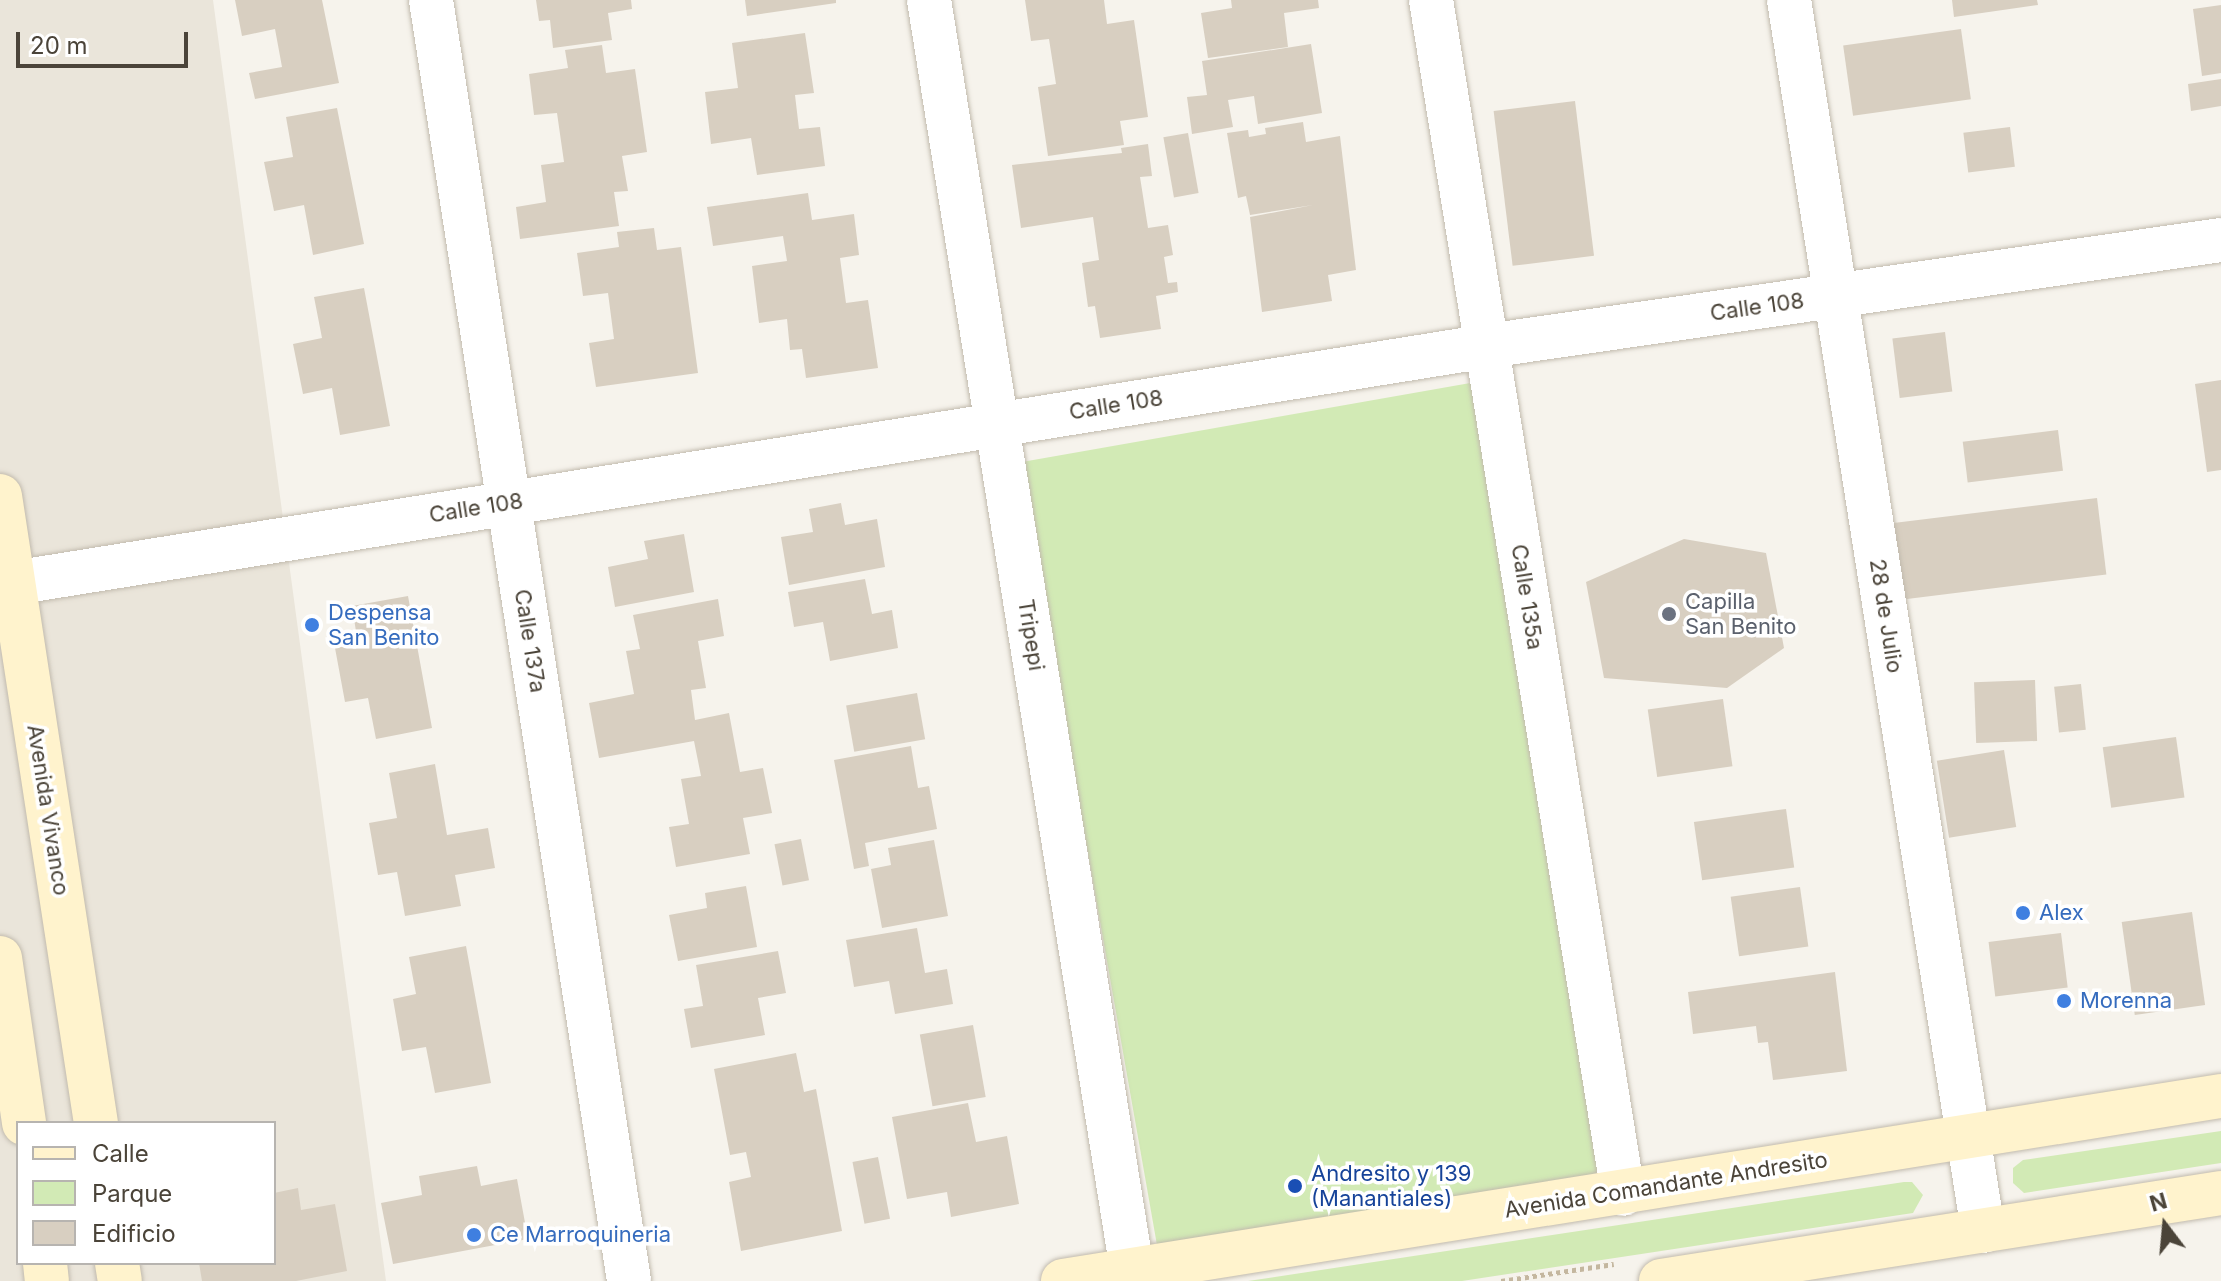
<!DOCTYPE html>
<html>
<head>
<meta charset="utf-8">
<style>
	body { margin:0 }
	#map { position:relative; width:2221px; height:1281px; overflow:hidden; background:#f6f3ec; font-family:Inter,sans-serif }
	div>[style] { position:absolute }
	.residential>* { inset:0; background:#eae5da }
	.green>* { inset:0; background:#d2eab5; transform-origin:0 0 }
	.building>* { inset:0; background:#d8cfc1; transform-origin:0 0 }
	.path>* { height:5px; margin-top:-2.5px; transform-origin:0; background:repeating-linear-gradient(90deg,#c4b79f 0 4px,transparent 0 8px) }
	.roads { filter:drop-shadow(0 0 2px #c2bbae) drop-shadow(0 0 2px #c2bbae) }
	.street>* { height:44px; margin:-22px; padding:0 22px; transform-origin:22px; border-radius:22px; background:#fff }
	.secondary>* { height:44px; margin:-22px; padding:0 22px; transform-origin:22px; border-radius:22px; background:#fff3cd }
	.dots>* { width:22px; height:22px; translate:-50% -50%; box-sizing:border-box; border:4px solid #fff; border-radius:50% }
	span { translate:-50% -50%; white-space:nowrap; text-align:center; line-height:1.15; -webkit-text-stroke:7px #fff; paint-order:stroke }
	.street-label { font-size:22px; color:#4b4439 }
	.worship-label { font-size:22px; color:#5b616d }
	.left { translate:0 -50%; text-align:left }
	.shop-label { font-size:22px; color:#366cbe }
	.transit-label { font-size:22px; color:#164399 }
	.legend { position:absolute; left:16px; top:1121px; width:260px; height:144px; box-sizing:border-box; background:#fff; border:2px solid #b7b4b0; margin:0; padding:10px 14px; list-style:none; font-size:24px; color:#4b4439 }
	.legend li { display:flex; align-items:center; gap:16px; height:40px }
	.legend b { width:40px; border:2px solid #b7b4b0 }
	.north { position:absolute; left:2125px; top:1185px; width:80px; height:80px; -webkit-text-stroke:6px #fff; paint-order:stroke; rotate:344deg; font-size:22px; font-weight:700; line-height:32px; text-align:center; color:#4b4439 }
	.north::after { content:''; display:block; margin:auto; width:28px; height:36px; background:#4b4439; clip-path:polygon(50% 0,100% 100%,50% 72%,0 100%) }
	.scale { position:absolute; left:16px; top:32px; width:172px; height:36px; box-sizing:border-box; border:4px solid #4b4439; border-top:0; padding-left:10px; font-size:24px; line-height:28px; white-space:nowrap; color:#4b4439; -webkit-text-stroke:6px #fff; paint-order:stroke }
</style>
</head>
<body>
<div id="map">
	<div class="residential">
		<div style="clip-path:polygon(evenodd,0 0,213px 0,386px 1281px,0 1281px,0 0,18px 1123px,274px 1123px,274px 1263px,18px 1263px,18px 1123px)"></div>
	</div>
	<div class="green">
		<div style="left:1476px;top:382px;width:801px;height:464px;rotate:80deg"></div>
		<div style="clip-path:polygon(2221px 1131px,2221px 1163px,2024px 1193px,2013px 1183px,2013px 1168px,2023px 1160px)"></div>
		<div style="clip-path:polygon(1904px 1182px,1912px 1182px,1923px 1195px,1913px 1213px,1462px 1281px,1248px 1281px)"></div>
	</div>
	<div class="building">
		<div style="clip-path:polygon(235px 0,322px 0,339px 83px,255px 99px,249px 73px,282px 67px,275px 29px,242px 36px)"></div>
		<div style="clip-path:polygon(536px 0,631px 0,632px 9px,608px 13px,612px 40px,553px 48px,550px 20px,539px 21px)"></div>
		<div style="clip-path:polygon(745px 0,836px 0,836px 3px,747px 16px)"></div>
		<div style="clip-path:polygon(1025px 0,1104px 0,1107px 24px,1134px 20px,1148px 117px,1120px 121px,1124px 145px,1048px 156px,1038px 87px,1056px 84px,1049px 39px,1031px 41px)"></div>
		<div style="clip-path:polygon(1231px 0,1318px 0,1319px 8px,1284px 13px,1288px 47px,1208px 58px,1201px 13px,1232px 8px)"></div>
		<div style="clip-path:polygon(1952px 0,2037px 0,2038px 5px,1954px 17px)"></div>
		<div style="clip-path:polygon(2221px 5px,2221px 73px,2202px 76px,2193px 9px)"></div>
		<div style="left:1961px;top:29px;width:71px;height:119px;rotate:82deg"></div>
		<div style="clip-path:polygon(805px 33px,814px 93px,795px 95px,799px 129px,820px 127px,825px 166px,757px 175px,751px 138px,711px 144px,705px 92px,738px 88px,732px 43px)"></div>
		<div style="clip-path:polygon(1311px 44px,1322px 113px,1258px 124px,1254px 96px,1228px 100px,1233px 127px,1192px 134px,1187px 97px,1207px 95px,1202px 61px)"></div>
		<div style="clip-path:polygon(602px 45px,606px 73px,635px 69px,647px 152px,622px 156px,628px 191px,614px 192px,619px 226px,520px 239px,516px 207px,546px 202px,541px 165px,564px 162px,557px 113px,534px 115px,529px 74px,568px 68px,565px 50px)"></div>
		<div style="clip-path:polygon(2221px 79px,2221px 106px,2191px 111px,2188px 84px)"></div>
		<div style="left:1575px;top:101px;width:156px;height:82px;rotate:83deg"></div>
		<div style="clip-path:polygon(337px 108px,364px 244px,313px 255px,304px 205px,274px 211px,264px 162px,293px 157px,286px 117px)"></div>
		<div style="clip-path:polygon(1303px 122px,1306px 142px,1340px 136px,1356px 270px,1328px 275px,1332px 301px,1262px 312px,1250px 217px,1313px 205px,1250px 215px,1246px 196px,1238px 198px,1227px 133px,1248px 130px,1249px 137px,1266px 134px,1265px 128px)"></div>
		<div style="left:2010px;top:127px;width:40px;height:47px;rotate:83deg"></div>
		<div style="left:1188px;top:133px;width:61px;height:25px;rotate:80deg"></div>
		<div style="clip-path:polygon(1148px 144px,1152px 176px,1140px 177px,1148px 228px,1168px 225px,1173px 255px,1164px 257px,1168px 283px,1177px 282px,1178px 292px,1156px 296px,1161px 329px,1100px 338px,1095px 306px,1088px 307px,1082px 263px,1099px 260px,1093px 217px,1021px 228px,1012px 165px,1122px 153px,1121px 148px)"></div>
		<div style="clip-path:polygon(808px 193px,812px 220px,854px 214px,859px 255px,840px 258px,846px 303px,868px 300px,878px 368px,806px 378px,802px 349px,790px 350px,787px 319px,759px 323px,752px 266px,787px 261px,783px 236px,713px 246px,707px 207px)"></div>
		<div style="clip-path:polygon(654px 228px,657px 250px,681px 247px,698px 373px,596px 387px,589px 343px,614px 339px,608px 293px,583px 296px,577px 253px,619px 247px,617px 232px)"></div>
		<div style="clip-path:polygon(364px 288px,390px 426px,340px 435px,332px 388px,303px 394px,293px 344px,322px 338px,314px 297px)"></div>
		<div style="left:1945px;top:332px;width:60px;height:53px;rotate:83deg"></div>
		<div style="clip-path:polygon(2221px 380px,2221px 470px,2207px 472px,2195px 384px)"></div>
		<div style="left:2058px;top:430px;width:41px;height:96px;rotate:83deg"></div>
		<div style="left:2097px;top:498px;width:77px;height:211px;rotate:83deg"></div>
		<div style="clip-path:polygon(841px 503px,845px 525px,877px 519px,885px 567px,789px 585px,781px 537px,813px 532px,809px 509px)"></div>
		<div style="clip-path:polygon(684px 534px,694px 592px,615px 607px,608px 567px,648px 559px,644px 541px)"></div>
		<div style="clip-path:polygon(1684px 539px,1766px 553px,1784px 648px,1727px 688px,1604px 678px,1586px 582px)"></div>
		<div style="clip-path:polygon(865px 579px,872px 614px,892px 610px,898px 648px,830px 661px,823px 622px,794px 627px,788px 592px)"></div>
		<div style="clip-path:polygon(408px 596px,432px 728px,376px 739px,368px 698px,345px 702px,335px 648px,358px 644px,352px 606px)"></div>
		<div style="clip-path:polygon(718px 599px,724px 636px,698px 641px,706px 688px,691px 690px,695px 720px,729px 713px,740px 772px,763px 768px,772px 813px,743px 818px,750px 854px,676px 867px,669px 827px,689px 824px,681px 779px,701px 776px,694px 741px,599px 758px,589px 703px,634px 694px,626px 651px,640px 649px,633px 615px)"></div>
		<div style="left:2035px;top:680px;width:61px;height:61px;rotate:88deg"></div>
		<div style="left:2081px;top:684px;width:46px;height:27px;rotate:84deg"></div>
		<div style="left:917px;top:693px;width:47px;height:72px;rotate:80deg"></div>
		<div style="left:1723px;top:699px;width:68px;height:76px;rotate:82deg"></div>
		<div style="left:2176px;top:737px;width:61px;height:74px;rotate:82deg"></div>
		<div style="clip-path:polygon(911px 746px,918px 788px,929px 786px,937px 829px,865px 843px,869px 866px,854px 869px,834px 760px)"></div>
		<div style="left:2004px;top:750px;width:78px;height:68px;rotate:81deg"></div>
		<div style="clip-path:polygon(435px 764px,447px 835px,488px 828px,495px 868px,455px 875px,461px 906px,405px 916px,397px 872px,378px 875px,369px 823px,397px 818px,389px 773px)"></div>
		<div style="left:1786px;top:809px;width:59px;height:93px;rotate:82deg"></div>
		<div style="left:801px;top:839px;width:42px;height:27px;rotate:79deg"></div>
		<div style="clip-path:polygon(934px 840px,948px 916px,882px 928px,871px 869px,891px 865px,888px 848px)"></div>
		<div style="clip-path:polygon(746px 886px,757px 947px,678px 961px,669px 915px,707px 908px,705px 893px)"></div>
		<div style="left:1800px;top:887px;width:60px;height:70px;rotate:82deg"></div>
		<div style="left:2192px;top:912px;width:94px;height:71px;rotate:82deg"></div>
		<div style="clip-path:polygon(917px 928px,925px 973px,947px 969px,953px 1004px,895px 1014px,889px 981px,854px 987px,846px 940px)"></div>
		<div style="left:2061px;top:933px;width:55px;height:73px;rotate:83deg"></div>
		<div style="clip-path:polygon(466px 946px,491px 1083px,435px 1093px,426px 1047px,402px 1051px,393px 999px,416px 994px,409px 957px)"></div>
		<div style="clip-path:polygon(778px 951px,786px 993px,758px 998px,765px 1035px,691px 1048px,684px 1009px,703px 1006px,696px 965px)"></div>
		<div style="clip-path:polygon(1835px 972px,1847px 1071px,1773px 1080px,1768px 1042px,1758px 1043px,1756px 1026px,1693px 1034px,1688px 992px)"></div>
		<div style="left:973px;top:1025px;width:73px;height:54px;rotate:80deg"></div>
		<div style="clip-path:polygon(796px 1053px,804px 1092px,816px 1089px,842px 1231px,741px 1251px,729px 1182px,751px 1177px,746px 1152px,730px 1155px,714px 1069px)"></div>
		<div style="clip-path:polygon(968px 1103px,976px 1142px,1007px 1136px,1019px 1204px,951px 1217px,947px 1192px,907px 1199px,892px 1117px)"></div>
		<div style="left:878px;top:1157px;width:63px;height:26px;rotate:79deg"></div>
		<div style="clip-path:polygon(477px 1166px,481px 1186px,517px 1179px,528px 1239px,393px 1264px,381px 1203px,422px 1195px,419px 1176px)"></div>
		<div style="clip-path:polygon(298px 1188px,301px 1210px,335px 1204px,347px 1271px,296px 1281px,202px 1281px,199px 1263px,274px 1263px,274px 1193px)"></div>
	</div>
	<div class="path">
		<div style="left:1501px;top:1281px;width:114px;rotate:-8.6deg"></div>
	</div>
	<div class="roads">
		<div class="street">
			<div style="left:431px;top:0;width:1296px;rotate:81.21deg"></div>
			<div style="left:929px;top:0;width:1286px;rotate:80.92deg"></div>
			<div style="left:1431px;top:0;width:1209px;rotate:80.86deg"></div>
			<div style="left:1789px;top:0;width:1246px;rotate:81.04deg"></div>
			<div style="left:13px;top:583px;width:1493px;rotate:-9.13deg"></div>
			<div style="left:1487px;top:346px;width:742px;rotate:-8.22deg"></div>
		</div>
		<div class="secondary">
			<div style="left:0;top:496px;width:634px;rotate:81.3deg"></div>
			<div style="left:0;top:958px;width:167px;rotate:81.7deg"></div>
			<div style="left:45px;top:1263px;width:18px;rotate:84deg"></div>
			<div style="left:117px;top:1263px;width:18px;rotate:81deg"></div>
			<div style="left:1063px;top:1281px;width:1173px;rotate:-9.08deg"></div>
			<div style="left:1661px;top:1281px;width:567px;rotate:-8.93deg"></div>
		</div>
	</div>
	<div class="dots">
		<div style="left:1669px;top:614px;background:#6b7280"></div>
		<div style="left:312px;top:625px;background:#3f7fe0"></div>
		<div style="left:2023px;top:913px;background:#3f7fe0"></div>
		<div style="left:2064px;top:1001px;background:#3f7fe0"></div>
		<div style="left:1295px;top:1186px;background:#1a4fb4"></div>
		<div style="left:474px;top:1235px;background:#3f7fe0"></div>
	</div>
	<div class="street-label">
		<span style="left:1757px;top:307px;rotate:-8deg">Calle 108</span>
		<span style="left:1116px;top:405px;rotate:-9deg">Calle 108</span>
		<span style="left:476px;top:508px;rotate:-9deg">Calle 108</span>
		<span style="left:1527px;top:597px;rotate:81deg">Calle 135a</span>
		<span style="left:1886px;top:616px;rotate:81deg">28 de Julio</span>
		<span style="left:1031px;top:635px;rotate:81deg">Tripepi</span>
		<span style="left:530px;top:641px;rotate:81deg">Calle 137a</span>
		<span style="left:48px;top:810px;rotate:81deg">Avenida Vivanco</span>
		<span style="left:1666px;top:1185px;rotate:-9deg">Avenida Comandante Andresito</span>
	</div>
	<div class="worship-label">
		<span class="left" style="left:1685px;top:614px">Capilla<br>San Benito</span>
	</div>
	<div class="shop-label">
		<span class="left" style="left:328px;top:625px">Despensa<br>San Benito</span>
		<span class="left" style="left:2039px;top:913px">Alex</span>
		<span class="left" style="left:2080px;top:1001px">Morenna</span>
		<span class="left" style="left:490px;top:1235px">Ce Marroquineria</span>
	</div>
	<div class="transit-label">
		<span class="left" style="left:1311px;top:1186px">Andresito y 139<br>(Manantiales)</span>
	</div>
	<ul class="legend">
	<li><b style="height:10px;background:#fff3cd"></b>Calle</li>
	<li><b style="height:22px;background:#d2eab5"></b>Parque</li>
	<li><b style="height:22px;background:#d8cfc1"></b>Edificio</li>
	</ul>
	<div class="north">N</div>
	<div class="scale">20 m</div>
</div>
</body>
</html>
